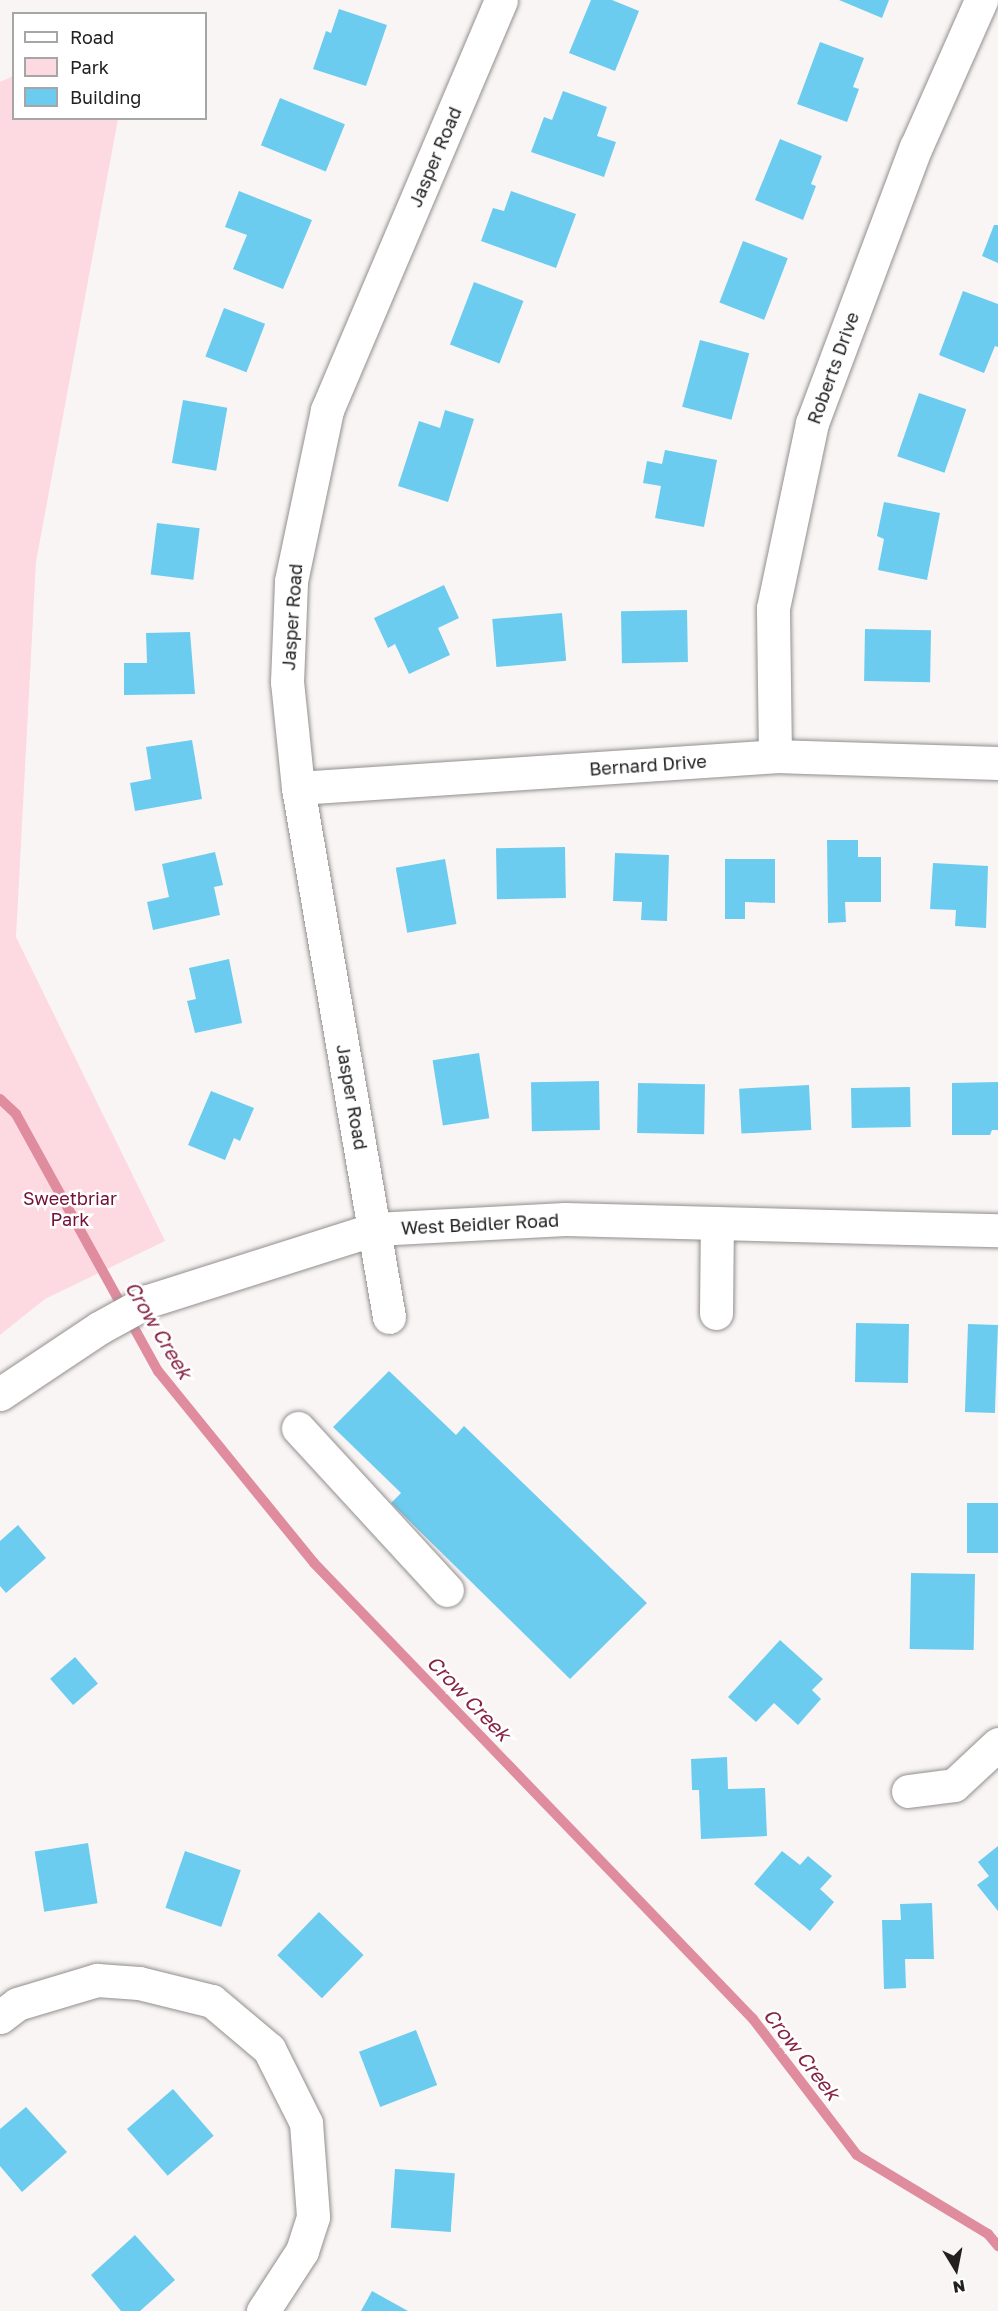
<!DOCTYPE html>
<html>
<head>
<meta charset="utf-8">
<style>
	body { margin:0 }
	#map { position:relative; width:998px; height:2311px; overflow:hidden; background:#faf5f5; font-family:"Golos Text",sans-serif }
	div>[style] { position:absolute }
	.green>* { inset:0; background:#fddae1 }
	.stream>* { height:10px; margin:-5px; padding:0 5px; transform-origin:5px; border-radius:5px; background:#e08c9f }
	.building>* { inset:0; background:#6cccef; transform-origin:0 0 }
	.roads { filter:drop-shadow(0 0 2px #938f8f) drop-shadow(0 0 2px #938f8f) }
	.minor>* { height:33px; margin:-16.5px; padding:0 16.5px; transform-origin:16.5px; border-radius:16.5px; background:#fff }
	span { translate:-50% -50%; white-space:nowrap; text-align:center; line-height:1.15; -webkit-text-stroke:5px #fff; paint-order:stroke }
	.street-label { font-size:18px; color:#222021 }
	.park-label { font-size:18px; color:#720f34 }
	.water-label { font-size:20px; color:#862444; font-style:italic }
	.legend { position:absolute; left:12px; top:12px; width:195px; height:108px; box-sizing:border-box; background:#fff; border:2px solid #a7a6a6; margin:0; padding:8px 10px; list-style:none; font-size:18px; color:#222021 }
	.legend li { display:flex; align-items:center; gap:12px; height:30px }
	.legend b { width:30px; border:2px solid #a7a6a6 }
	.north { position:absolute; left:926px; top:2239px; width:60px; height:60px; -webkit-text-stroke:4px #fff; paint-order:stroke; rotate:170deg; font-size:16px; font-weight:700; line-height:24px; text-align:center; color:#222021 }
	.north::after { content:''; display:block; margin:auto; width:21px; height:27px; background:#222021; clip-path:polygon(50% 0,100% 100%,50% 72%,0 100%) }
</style>
</head>
<body>
<div id="map">
	<div class="green">
		<div style="clip-path:polygon(13px 76px,14px 118px,118px 119px,36px 562px,16px 937px,165px 1241px,45px 1299px,0 1335px,0 82px)"></div>
	</div>
	<div class="stream">
		<div style="left:0;top:1099px;width:22px;rotate:43deg"></div>
		<div style="left:16px;top:1114px;width:294px;rotate:61.1deg"></div>
		<div style="left:158px;top:1371px;width:247px;rotate:50.9deg"></div>
		<div style="left:314px;top:1563px;width:633px;rotate:46.09deg"></div>
		<div style="left:753px;top:2019px;width:171px;rotate:52.6deg"></div>
		<div style="left:857px;top:2155px;width:153px;rotate:31.1deg"></div>
		<div style="left:988px;top:2234px;width:16px;rotate:50deg"></div>
	</div>
	<div class="building">
		<div style="clip-path:polygon(591px 0,612px 0,639px 11px,615px 71px,569px 53px)"></div>
		<div style="clip-path:polygon(839px 0,889px 0,882px 18px)"></div>
		<div style="clip-path:polygon(339px 9px,387px 25px,366px 86px,313px 69px,326px 31px,331px 33px)"></div>
		<div style="clip-path:polygon(820px 42px,864px 58px,853px 87px,859px 89px,847px 122px,797px 104px)"></div>
		<div style="clip-path:polygon(563px 91px,607px 107px,597px 136px,616px 142px,604px 177px,531px 152px,544px 117px,552px 120px)"></div>
		<div style="left:280px;top:98px;width:70px;height:51px;rotate:22deg"></div>
		<div style="clip-path:polygon(780px 139px,822px 156px,811px 184px,816px 186px,803px 220px,755px 200px)"></div>
		<div style="clip-path:polygon(239px 191px,312px 220px,283px 289px,233px 269px,247px 235px,225px 227px)"></div>
		<div style="clip-path:polygon(511px 191px,576px 214px,556px 268px,481px 241px,493px 208px,504px 211px)"></div>
		<div style="clip-path:polygon(994px 225px,998px 225px,998px 263px,982px 256px)"></div>
		<div style="left:743px;top:241px;width:48px;height:66px;rotate:21deg"></div>
		<div style="left:474px;top:282px;width:53px;height:67px;rotate:21deg"></div>
		<div style="clip-path:polygon(963px 291px,998px 304px,998px 347px,995px 346px,984px 373px,939px 355px)"></div>
		<div style="left:224px;top:308px;width:44px;height:52px;rotate:21deg"></div>
		<div style="left:700px;top:340px;width:51px;height:69px;rotate:15deg"></div>
		<div style="left:919px;top:393px;width:50px;height:67px;rotate:19deg"></div>
		<div style="left:183px;top:400px;width:45px;height:64px;rotate:10deg"></div>
		<div style="clip-path:polygon(445px 410px,474px 419px,448px 502px,398px 486px,419px 421px,440px 428px)"></div>
		<div style="clip-path:polygon(665px 450px,717px 460px,704px 527px,655px 518px,661px 486px,643px 483px,647px 461px,662px 464px)"></div>
		<div style="clip-path:polygon(884px 502px,940px 513px,927px 580px,878px 570px,884px 539px,877px 536px)"></div>
		<div style="left:157px;top:523px;width:43px;height:52px;rotate:7deg"></div>
		<div style="clip-path:polygon(444px 585px,459px 618px,438px 628px,450px 655px,409px 674px,395px 644px,388px 648px,374px 618px)"></div>
		<div style="left:687px;top:610px;width:52px;height:66px;rotate:89deg"></div>
		<div style="left:562px;top:613px;width:48px;height:70px;rotate:85deg"></div>
		<div style="left:865px;top:629px;width:66px;height:52px;rotate:1deg"></div>
		<div style="clip-path:polygon(190px 632px,195px 694px,124px 695px,124px 663px,147px 663px,146px 633px)"></div>
		<div style="clip-path:polygon(192px 740px,202px 799px,135px 811px,130px 783px,151px 779px,146px 747px)"></div>
		<div style="clip-path:polygon(827px 840px,858px 840px,858px 857px,881px 857px,881px 902px,845px 902px,846px 922px,828px 923px)"></div>
		<div style="left:565px;top:847px;width:51px;height:69px;rotate:89deg"></div>
		<div style="clip-path:polygon(215px 852px,223px 885px,214px 887px,220px 915px,153px 930px,147px 902px,169px 897px,162px 864px)"></div>
		<div style="clip-path:polygon(615px 853px,669px 855px,667px 921px,641px 920px,642px 902px,613px 901px)"></div>
		<div style="left:445px;top:859px;width:66px;height:50px;rotate:80deg"></div>
		<div style="clip-path:polygon(725px 859px,775px 859px,775px 903px,745px 902px,745px 919px,725px 919px)"></div>
		<div style="clip-path:polygon(933px 863px,988px 866px,986px 928px,955px 926px,956px 910px,930px 909px)"></div>
		<div style="clip-path:polygon(229px 959px,242px 1023px,195px 1033px,187px 1001px,196px 999px,189px 968px)"></div>
		<div style="left:479px;top:1053px;width:66px;height:47px;rotate:81deg"></div>
		<div style="left:599px;top:1081px;width:49px;height:68px;rotate:89deg"></div>
		<div style="clip-path:polygon(998px 1082px,998px 1130px,992px 1130px,990px 1135px,952px 1135px,952px 1083px)"></div>
		<div style="left:638px;top:1083px;width:67px;height:50px;rotate:1deg"></div>
		<div style="left:809px;top:1085px;width:45px;height:70px;rotate:87deg"></div>
		<div style="left:910px;top:1087px;width:40px;height:59px;rotate:89deg"></div>
		<div style="clip-path:polygon(211px 1091px,254px 1108px,240px 1141px,234px 1138px,225px 1160px,188px 1145px)"></div>
		<div style="left:856px;top:1323px;width:53px;height:59px;rotate:1deg"></div>
		<div style="left:968px;top:1324px;width:30px;height:88px;rotate:2deg"></div>
		<div style="clip-path:polygon(389px 1371px,456px 1435px,464px 1426px,647px 1603px,570px 1679px,391px 1503px,401px 1493px,333px 1427px)"></div>
		<div style="left:967px;top:1503px;width:31px;height:50px"></div>
		<div style="clip-path:polygon(18px 1525px,46px 1558px,6px 1593px,0 1586px,0 1541px)"></div>
		<div style="left:911px;top:1573px;width:64px;height:76px;rotate:1deg"></div>
		<div style="clip-path:polygon(780px 1640px,823px 1679px,812px 1690px,821px 1699px,798px 1725px,774px 1703px,756px 1722px,728px 1697px)"></div>
		<div style="left:75px;top:1657px;width:35px;height:33px;rotate:49deg"></div>
		<div style="clip-path:polygon(727px 1757px,728px 1789px,765px 1788px,767px 1836px,701px 1839px,699px 1790px,692px 1790px,691px 1759px)"></div>
		<div style="left:88px;top:1843px;width:61px;height:54px;rotate:81deg"></div>
		<div style="clip-path:polygon(998px 1846px,998px 1911px,977px 1885px,989px 1876px,978px 1862px)"></div>
		<div style="left:185px;top:1851px;width:59px;height:60px;rotate:19deg"></div>
		<div style="clip-path:polygon(782px 1851px,800px 1865px,808px 1856px,832px 1876px,820px 1889px,834px 1902px,810px 1931px,754px 1884px)"></div>
		<div style="clip-path:polygon(932px 1903px,934px 1959px,905px 1959px,906px 1988px,884px 1989px,882px 1920px,901px 1920px,900px 1904px)"></div>
		<div style="left:319px;top:1912px;width:62px;height:60px;rotate:44deg"></div>
		<div style="left:416px;top:2030px;width:59px;height:61px;rotate:69deg"></div>
		<div style="left:173px;top:2089px;width:62px;height:61px;rotate:49deg"></div>
		<div style="clip-path:polygon(26px 2107px,67px 2152px,22px 2192px,0 2166px,0 2129px)"></div>
		<div style="left:395px;top:2169px;width:60px;height:59px;rotate:4deg"></div>
		<div style="clip-path:polygon(135px 2235px,175px 2280px,140px 2311px,121px 2311px,91px 2275px)"></div>
		<div style="clip-path:polygon(372px 2291px,408px 2311px,361px 2311px)"></div>
	</div>
	<div class="roads">
		<div class="minor">
			<div style="left:775px;top:756px;width:148px;rotate:-90.8deg"></div>
			<div style="left:773px;top:608px;width:189px;rotate:-78.1deg"></div>
			<div style="left:812px;top:423px;width:295px;rotate:-69.4deg"></div>
			<div style="left:916px;top:147px;width:161px;rotate:-66.1deg"></div>
			<div style="left:298px;top:788px;width:478px;rotate:-3.8deg"></div>
			<div style="left:775px;top:756px;width:223px;rotate:1.8deg"></div>
			<div style="left:716px;top:1313px;width:90px;rotate:-89.4deg"></div>
			<div style="left:389px;top:1317px;width:537px;rotate:-99.76deg"></div>
			<div style="left:298px;top:788px;width:107px;rotate:-95.9deg"></div>
			<div style="left:287px;top:682px;width:101px;rotate:-87.7deg"></div>
			<div style="left:291px;top:581px;width:175px;rotate:-78.1deg"></div>
			<div style="left:327px;top:410px;width:445px;rotate:-67deg"></div>
			<div style="left:0;top:1394px;width:119px;rotate:-33.7deg"></div>
			<div style="left:99px;top:1328px;width:56px;rotate:-28.9deg"></div>
			<div style="left:148px;top:1301px;width:238px;rotate:-17.6deg"></div>
			<div style="left:375px;top:1229px;width:190px;rotate:-3deg"></div>
			<div style="left:565px;top:1219px;width:433px;rotate:1.5deg"></div>
			<div style="left:298px;top:1428px;width:220px;rotate:47.4deg"></div>
			<div style="left:908px;top:1791px;width:46px;rotate:-7.4deg"></div>
			<div style="left:954px;top:1785px;width:60px;rotate:-43deg"></div>
			<div style="left:0;top:2017px;width:21px;rotate:-37deg"></div>
			<div style="left:17px;top:2004px;width:84px;rotate:-16.7deg"></div>
			<div style="left:97px;top:1980px;width:42px;rotate:4.1deg"></div>
			<div style="left:139px;top:1983px;width:75px;rotate:13.9deg"></div>
			<div style="left:212px;top:2001px;width:75px;rotate:40.1deg"></div>
			<div style="left:269px;top:2049px;width:83px;rotate:63.4deg"></div>
			<div style="left:306px;top:2123px;width:94px;rotate:85.7deg"></div>
			<div style="left:313px;top:2217px;width:36px;rotate:108deg"></div>
			<div style="left:302px;top:2251px;width:72px;rotate:123deg"></div>
		</div>
	</div>
	<div class="street-label">
		<span style="left:435px;top:157px;rotate:-67deg">Jasper Road</span>
		<span style="left:833px;top:368px;rotate:-70deg">Roberts Drive</span>
		<span style="left:292px;top:617px;rotate:-86deg">Jasper Road</span>
		<span style="left:648px;top:765px;rotate:-4deg">Bernard Drive</span>
		<span style="left:352px;top:1097px;rotate:80deg">Jasper Road</span>
		<span style="left:480px;top:1224px;rotate:-3deg">West Beidler Road</span>
	</div>
	<div class="park-label">
		<span style="left:70px;top:1209px">Sweetbriar<br>Park</span>
	</div>
	<div class="water-label">
		<span style="left:159px;top:1330px;rotate:59deg">Crow Creek</span>
		<span style="left:469px;top:1698px;rotate:46deg">Crow Creek</span>
		<span style="left:802px;top:2054px;rotate:52deg">Crow Creek</span>
	</div>
	<ul class="legend">
	<li><b style="height:8px;background:#fff"></b>Road</li>
	<li><b style="height:16px;background:#fddae1"></b>Park</li>
	<li><b style="height:16px;background:#6cccef"></b>Building</li>
	</ul>
	<div class="north">N</div>
</div>
</body>
</html>
